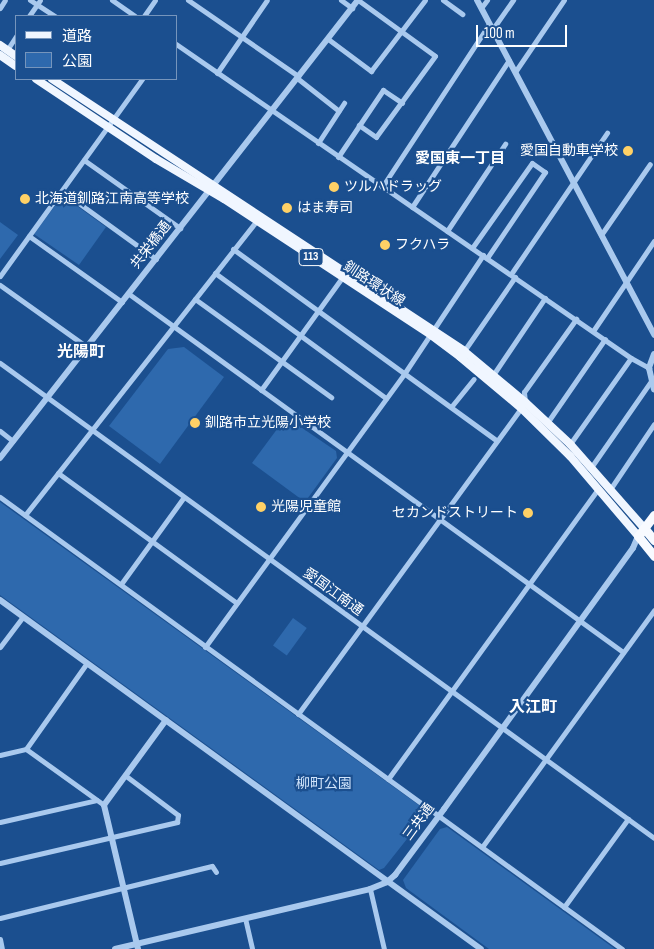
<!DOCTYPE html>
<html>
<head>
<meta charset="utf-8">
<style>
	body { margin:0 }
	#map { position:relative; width:654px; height:949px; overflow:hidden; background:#1b4f8f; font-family:"Sofia Sans Condensed","Noto Sans JP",sans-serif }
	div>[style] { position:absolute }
	.green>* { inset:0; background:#2e69ad; transform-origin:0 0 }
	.minor>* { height:5px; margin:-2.5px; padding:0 2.5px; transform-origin:2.5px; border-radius:2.5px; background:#a9c9ee }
	.tertiary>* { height:6px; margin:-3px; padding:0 3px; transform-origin:3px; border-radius:3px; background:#a9c9ee }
	.primary>* { height:8px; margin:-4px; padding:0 4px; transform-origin:4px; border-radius:4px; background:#f0f6ff }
	.trunk>* { height:9px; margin:-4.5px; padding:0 4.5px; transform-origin:4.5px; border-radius:4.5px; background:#f8faff }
	.dots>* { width:14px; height:14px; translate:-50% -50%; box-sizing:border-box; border:2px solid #1b4f8f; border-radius:50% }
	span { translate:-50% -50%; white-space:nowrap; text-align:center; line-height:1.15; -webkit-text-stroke:4.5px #1b4f8f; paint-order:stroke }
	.shield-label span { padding:1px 4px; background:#1b4f8f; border:1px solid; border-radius:4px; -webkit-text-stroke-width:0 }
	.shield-label { font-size:12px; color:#fff; font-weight:700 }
	.poi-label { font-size:14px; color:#fff }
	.right { translate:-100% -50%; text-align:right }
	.left { translate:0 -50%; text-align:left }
	.street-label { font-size:14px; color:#fff }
	.park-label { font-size:14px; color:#cfe3fa }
	.neighbourhood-label { font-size:15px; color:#fff; font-weight:700 }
	.quarter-label { font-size:16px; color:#fff; font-weight:700 }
	.legend { position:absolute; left:15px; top:15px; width:162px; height:65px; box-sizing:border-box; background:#1b4f8f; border:1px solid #7695bc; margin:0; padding:6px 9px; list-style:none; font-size:15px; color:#fff }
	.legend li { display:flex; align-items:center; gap:10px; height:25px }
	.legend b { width:25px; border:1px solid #7695bc }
	.scale { position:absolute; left:476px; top:25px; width:91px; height:22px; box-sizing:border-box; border:2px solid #fff; border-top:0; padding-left:6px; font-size:15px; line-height:18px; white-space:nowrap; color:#fff; -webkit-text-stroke:4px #1b4f8f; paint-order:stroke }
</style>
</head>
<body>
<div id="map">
	<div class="green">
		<div style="clip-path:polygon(66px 198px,106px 227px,79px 265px,34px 234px,60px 199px)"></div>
		<div style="clip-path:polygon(0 222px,18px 235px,0 259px)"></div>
		<div style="clip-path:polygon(184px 347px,224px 377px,160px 464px,109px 426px,168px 349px)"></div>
		<div style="clip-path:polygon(286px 417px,336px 451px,337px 458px,305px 502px,252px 463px)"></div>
		<div style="clip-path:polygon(0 502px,427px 811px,426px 815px,384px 868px,379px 870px,0 595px)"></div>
		<div style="left:293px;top:618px;width:17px;height:34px;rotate:36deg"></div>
		<div style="clip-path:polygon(447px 827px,615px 949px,489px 949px,406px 888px,403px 880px,440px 829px)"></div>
	</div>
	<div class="minor">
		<div style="left:30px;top:0;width:30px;rotate:33deg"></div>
		<div style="left:112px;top:0;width:28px;rotate:35deg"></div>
		<div style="left:188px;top:0;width:134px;rotate:34.6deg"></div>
		<div style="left:341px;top:0;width:14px;rotate:36deg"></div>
		<div style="left:358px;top:0;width:95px;rotate:36deg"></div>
		<div style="left:435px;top:56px;width:100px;rotate:126.1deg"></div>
		<div style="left:376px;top:137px;width:21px;rotate:-145deg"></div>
		<div style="left:443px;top:0;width:24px;rotate:36deg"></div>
		<div style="left:0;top:8px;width:9px;rotate:-58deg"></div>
		<div style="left:481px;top:8px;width:10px;rotate:-53deg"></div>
		<div style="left:29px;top:16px;width:19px;rotate:-55deg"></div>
		<div style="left:144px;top:16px;width:19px;rotate:-55deg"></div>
		<div style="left:492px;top:30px;width:37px;rotate:-55deg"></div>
		<div style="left:328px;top:39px;width:54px;rotate:36.7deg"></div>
		<div style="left:371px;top:71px;width:89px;rotate:-52.7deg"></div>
		<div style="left:176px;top:44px;width:553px;rotate:34.61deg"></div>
		<div style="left:631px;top:358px;width:21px;rotate:29deg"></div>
		<div style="left:7px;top:50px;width:17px;rotate:-57deg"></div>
		<div style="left:515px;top:72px;width:87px;rotate:-55.8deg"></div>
		<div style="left:217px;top:73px;width:88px;rotate:-55.6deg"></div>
		<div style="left:297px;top:78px;width:53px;rotate:38.2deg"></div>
		<div style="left:318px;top:143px;width:48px;rotate:-57deg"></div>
		<div style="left:338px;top:157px;width:81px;rotate:-56.1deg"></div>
		<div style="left:383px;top:90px;width:23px;rotate:34deg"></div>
		<div style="left:84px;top:160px;width:118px;rotate:35.3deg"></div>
		<div style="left:382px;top:187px;width:195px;rotate:-56.7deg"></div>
		<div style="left:62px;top:191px;width:116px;rotate:35.9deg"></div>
		<div style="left:412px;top:207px;width:176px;rotate:-56.6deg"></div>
		<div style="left:447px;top:231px;width:105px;rotate:-56.3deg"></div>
		<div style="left:601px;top:235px;width:86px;rotate:-55.4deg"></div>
		<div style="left:29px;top:236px;width:114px;rotate:35.4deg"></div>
		<div style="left:472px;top:248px;width:104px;rotate:-54.8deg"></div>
		<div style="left:532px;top:163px;width:16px;rotate:35deg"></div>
		<div style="left:545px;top:172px;width:104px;rotate:124deg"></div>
		<div style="left:233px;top:249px;width:326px;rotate:36deg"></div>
		<div style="left:215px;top:273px;width:212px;rotate:36.2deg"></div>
		<div style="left:511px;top:274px;width:171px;rotate:-55.8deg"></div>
		<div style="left:0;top:276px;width:243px;rotate:-54.2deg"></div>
		<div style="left:0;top:285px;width:107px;rotate:35.5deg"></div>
		<div style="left:129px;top:294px;width:610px;rotate:35.93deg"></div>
		<div style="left:195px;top:299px;width:168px;rotate:35.8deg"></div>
		<div style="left:593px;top:331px;width:109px;rotate:-55.9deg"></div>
		<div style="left:464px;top:351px;width:90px;rotate:-55.4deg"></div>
		<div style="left:0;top:363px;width:808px;rotate:35.99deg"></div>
		<div style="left:493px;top:375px;width:93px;rotate:-56deg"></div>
		<div style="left:261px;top:390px;width:142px;rotate:-54.2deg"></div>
		<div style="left:451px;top:407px;width:36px;rotate:-51deg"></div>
		<div style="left:547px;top:423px;width:102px;rotate:-55.4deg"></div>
		<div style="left:0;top:431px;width:16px;rotate:38deg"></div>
		<div style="left:570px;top:444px;width:105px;rotate:-54.7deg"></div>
		<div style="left:592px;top:466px;width:103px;rotate:-55.2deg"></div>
		<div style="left:58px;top:473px;width:221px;rotate:36deg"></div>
		<div style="left:611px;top:488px;width:77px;rotate:-56.1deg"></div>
		<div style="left:0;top:497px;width:769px;rotate:36.01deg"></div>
		<div style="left:25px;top:515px;width:374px;rotate:-51.8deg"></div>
		<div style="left:121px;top:584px;width:107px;rotate:-54.1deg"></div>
		<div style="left:0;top:647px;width:38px;rotate:-53deg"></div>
		<div style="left:205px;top:647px;width:338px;rotate:-53.9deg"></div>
		<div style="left:404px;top:374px;width:143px;rotate:-56.4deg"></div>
		<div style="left:298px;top:714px;width:379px;rotate:-53.9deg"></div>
		<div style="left:521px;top:408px;width:7px;rotate:-56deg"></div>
		<div style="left:525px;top:402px;width:10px;rotate:-96deg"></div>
		<div style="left:524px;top:392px;width:90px;rotate:-54.5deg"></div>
		<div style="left:26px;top:749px;width:96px;rotate:35.7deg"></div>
		<div style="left:0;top:755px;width:27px;rotate:-13deg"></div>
		<div style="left:26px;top:749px;width:105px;rotate:-54.7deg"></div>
		<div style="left:388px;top:779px;width:359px;rotate:-54.1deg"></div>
		<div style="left:0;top:822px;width:99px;rotate:-12.8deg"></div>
		<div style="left:482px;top:847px;width:293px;rotate:-54deg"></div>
		<div style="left:0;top:863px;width:182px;rotate:-13deg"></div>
		<div style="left:177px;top:822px;width:7px;rotate:-82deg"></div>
		<div style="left:178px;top:815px;width:65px;rotate:-143.1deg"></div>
		<div style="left:370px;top:889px;width:62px;rotate:76.9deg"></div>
		<div style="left:564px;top:907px;width:109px;rotate:-54deg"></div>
		<div style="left:0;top:918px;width:218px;rotate:-13.8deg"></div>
		<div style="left:212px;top:866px;width:7px;rotate:56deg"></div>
		<div style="left:245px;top:918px;width:32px;rotate:77deg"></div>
		<div style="left:0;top:939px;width:10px;rotate:79deg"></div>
	</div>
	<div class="tertiary">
		<div style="left:477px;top:0;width:379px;rotate:62.1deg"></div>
		<div style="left:654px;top:354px;width:15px;rotate:110deg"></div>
		<div style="left:649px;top:368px;width:22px;rotate:77deg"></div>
		<div style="left:0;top:458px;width:581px;rotate:-51.99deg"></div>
		<div style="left:0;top:600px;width:594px;rotate:35.96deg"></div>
		<div style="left:115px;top:949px;width:262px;rotate:-13.2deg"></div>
		<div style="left:370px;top:889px;width:18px;rotate:-22deg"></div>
		<div style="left:387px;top:882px;width:11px;rotate:-41deg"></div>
		<div style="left:395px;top:875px;width:82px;rotate:-53.4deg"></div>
		<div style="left:444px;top:809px;width:322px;rotate:-54.1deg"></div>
		<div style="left:633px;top:548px;width:13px;rotate:-67deg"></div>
		<div style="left:138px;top:949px;width:148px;rotate:-103.3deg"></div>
		<div style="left:104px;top:805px;width:105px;rotate:-53.9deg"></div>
	</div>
	<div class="primary">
		<div style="left:0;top:45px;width:19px;rotate:35deg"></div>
		<div style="left:0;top:55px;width:19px;rotate:35deg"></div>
		<div style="left:36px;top:79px;width:144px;rotate:33.7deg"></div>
		<div style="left:156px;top:159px;width:79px;rotate:30.5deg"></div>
		<div style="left:224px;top:199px;width:248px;rotate:33.3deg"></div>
		<div style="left:431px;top:335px;width:36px;rotate:37deg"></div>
		<div style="left:460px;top:357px;width:80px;rotate:39.9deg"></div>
		<div style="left:521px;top:408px;width:69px;rotate:44.4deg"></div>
		<div style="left:570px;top:456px;width:105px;rotate:49.6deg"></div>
		<div style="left:52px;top:79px;width:494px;rotate:33.4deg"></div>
		<div style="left:464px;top:351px;width:80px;rotate:39.9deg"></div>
		<div style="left:525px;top:402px;width:62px;rotate:43deg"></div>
		<div style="left:570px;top:444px;width:112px;rotate:48.6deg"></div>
	</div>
	<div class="trunk">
		<div style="left:654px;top:515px;width:26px;rotate:127deg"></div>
		<div style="left:638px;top:536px;width:26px;rotate:51deg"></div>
		<div style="left:644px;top:528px;width:16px;rotate:50deg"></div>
	</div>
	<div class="dots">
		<div style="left:628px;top:151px;background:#ffd166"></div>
		<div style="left:334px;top:187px;background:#ffd166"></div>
		<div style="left:25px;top:199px;background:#ffd166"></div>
		<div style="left:287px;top:208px;background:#ffd166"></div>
		<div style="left:385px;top:245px;background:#ffd166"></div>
		<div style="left:195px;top:423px;background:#ffd166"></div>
		<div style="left:261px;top:507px;background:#ffd166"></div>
		<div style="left:528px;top:513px;background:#ffd166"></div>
	</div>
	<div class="shield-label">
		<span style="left:311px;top:257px">113</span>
	</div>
	<div class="poi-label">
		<span class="right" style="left:618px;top:151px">愛国自動車学校</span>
		<span class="left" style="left:344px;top:187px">ツルハドラッグ</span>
		<span class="left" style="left:35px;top:199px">北海道釧路江南高等学校</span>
		<span class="left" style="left:297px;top:208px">はま寿司</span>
		<span class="left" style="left:395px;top:245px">フクハラ</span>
		<span class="left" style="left:205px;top:423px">釧路市立光陽小学校</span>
		<span class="left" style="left:271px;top:507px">光陽児童館</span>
		<span class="right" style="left:518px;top:513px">セカンドストリート</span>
	</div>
	<div class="street-label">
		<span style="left:151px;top:245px;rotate:-52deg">共栄橋通</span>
		<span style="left:374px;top:284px;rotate:33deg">釧路環状線</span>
		<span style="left:333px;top:592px;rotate:36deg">愛国江南通</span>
		<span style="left:419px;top:822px;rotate:-54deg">三共通</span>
	</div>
	<div class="park-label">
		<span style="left:324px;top:784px">柳町公園</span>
	</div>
	<div class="neighbourhood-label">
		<span style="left:460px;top:159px">愛国東一丁目</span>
	</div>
	<div class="quarter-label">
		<span style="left:81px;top:353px">光陽町</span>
		<span style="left:533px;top:708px">入江町</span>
	</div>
	<ul class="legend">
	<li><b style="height:6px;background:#f0f6ff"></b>道路</li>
	<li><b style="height:14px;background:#2e69ad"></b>公園</li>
	</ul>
	<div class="scale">100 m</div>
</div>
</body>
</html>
